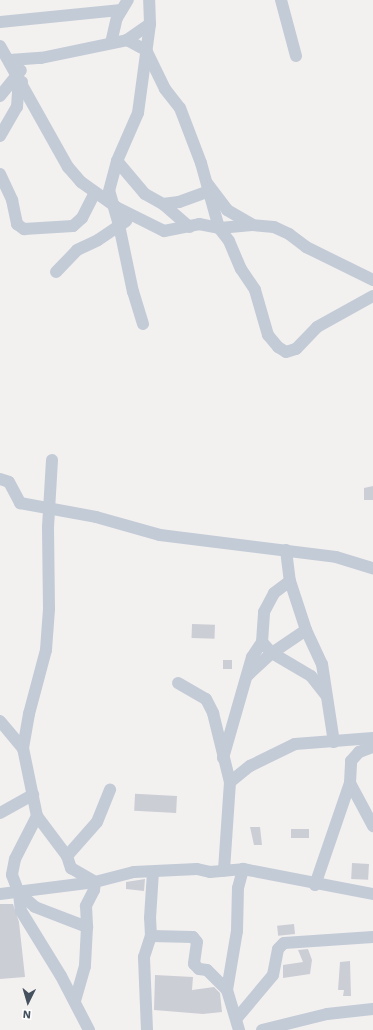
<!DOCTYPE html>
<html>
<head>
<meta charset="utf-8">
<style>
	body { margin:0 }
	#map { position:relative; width:373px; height:1030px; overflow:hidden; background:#f3f0f0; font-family:"Work Sans",sans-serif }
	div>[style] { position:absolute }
	.building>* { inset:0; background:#ccced6; transform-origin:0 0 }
	.minor>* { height:12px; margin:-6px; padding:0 6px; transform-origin:6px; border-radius:6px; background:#c3cbd6 }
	span { translate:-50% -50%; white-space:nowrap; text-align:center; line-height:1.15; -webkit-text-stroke:3px #fff; paint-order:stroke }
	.north { position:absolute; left:8px; top:982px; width:40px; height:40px; -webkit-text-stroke:3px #fff; paint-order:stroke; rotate:185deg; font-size:11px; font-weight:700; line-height:16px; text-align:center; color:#46515f }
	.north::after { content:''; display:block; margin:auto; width:14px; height:18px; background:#46515f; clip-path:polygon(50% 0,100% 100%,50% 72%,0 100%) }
</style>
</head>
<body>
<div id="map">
	<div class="building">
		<div style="clip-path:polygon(373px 486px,373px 500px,364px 500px,364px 488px)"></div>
		<div style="left:192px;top:624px;width:23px;height:14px;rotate:2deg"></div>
		<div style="left:223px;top:660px;width:9px;height:9px"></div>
		<div style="left:177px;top:796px;width:17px;height:42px;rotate:93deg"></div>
		<div style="clip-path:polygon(250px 827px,260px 827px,262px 845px,254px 845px)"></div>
		<div style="left:291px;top:829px;width:18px;height:9px"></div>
		<div style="left:352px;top:863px;width:17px;height:16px;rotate:3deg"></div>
		<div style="clip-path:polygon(145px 879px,144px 891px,126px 889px,126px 882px)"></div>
		<div style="clip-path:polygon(0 904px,13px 904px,19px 922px,25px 977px,0 979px)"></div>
		<div style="left:294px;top:924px;width:10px;height:17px;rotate:84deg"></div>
		<div style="clip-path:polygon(308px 949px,312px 960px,310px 974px,283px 978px,283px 965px,303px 962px,298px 950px)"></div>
		<div style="clip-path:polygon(350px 961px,351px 996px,343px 996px,344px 990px,338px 990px,340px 962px)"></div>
		<div style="clip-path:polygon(155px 975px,193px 977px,192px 990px,214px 987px,220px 993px,222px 1012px,203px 1014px,154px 1010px)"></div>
	</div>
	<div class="minor">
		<div style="left:281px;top:0;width:58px;rotate:75deg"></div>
		<div style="left:0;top:22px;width:122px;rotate:-5.7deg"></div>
		<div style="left:127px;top:40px;width:21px;rotate:28deg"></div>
		<div style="left:146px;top:50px;width:43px;rotate:64deg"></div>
		<div style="left:165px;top:89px;width:24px;rotate:52deg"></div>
		<div style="left:180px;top:108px;width:59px;rotate:69.1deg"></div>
		<div style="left:201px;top:163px;width:67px;rotate:74.5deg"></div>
		<div style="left:219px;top:228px;width:16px;rotate:52deg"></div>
		<div style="left:229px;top:241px;width:30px;rotate:67deg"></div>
		<div style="left:241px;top:269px;width:25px;rotate:56deg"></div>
		<div style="left:255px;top:290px;width:47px;rotate:73.9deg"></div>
		<div style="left:268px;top:335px;width:16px;rotate:50deg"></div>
		<div style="left:278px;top:347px;width:9px;rotate:32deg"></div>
		<div style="left:286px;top:352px;width:10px;rotate:-17deg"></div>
		<div style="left:296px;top:349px;width:30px;rotate:-46deg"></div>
		<div style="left:317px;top:327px;width:64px;rotate:-29deg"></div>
		<div style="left:111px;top:43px;width:26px;rotate:-77deg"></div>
		<div style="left:117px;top:18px;width:21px;rotate:-59deg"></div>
		<div style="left:0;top:46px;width:139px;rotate:60.7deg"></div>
		<div style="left:68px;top:167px;width:20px;rotate:49deg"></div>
		<div style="left:81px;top:182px;width:43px;rotate:35.5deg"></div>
		<div style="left:116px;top:207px;width:54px;rotate:26.6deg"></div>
		<div style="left:164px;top:231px;width:36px;rotate:-11deg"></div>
		<div style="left:199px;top:224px;width:20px;rotate:11deg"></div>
		<div style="left:219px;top:228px;width:33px;rotate:-5deg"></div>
		<div style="left:252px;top:225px;width:22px;rotate:5deg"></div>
		<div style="left:274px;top:227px;width:17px;rotate:25deg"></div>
		<div style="left:289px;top:234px;width:21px;rotate:37deg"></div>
		<div style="left:306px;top:247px;width:75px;rotate:26.2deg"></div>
		<div style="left:10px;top:60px;width:31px;rotate:-4deg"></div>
		<div style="left:41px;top:58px;width:88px;rotate:-11.8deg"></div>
		<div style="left:127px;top:40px;width:28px;rotate:-35deg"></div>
		<div style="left:0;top:96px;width:33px;rotate:-51deg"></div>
		<div style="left:0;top:136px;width:34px;rotate:-60deg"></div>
		<div style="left:17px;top:107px;width:16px;rotate:-86deg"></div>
		<div style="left:18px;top:91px;width:10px;rotate:-66deg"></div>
		<div style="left:117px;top:161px;width:43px;rotate:49.7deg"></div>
		<div style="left:145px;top:194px;width:21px;rotate:29deg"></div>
		<div style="left:163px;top:204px;width:35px;rotate:41deg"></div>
		<div style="left:0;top:174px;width:29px;rotate:65deg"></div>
		<div style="left:12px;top:200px;width:25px;rotate:78deg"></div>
		<div style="left:17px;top:224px;width:9px;rotate:36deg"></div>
		<div style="left:24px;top:229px;width:49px;rotate:-3.5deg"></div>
		<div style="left:73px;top:226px;width:12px;rotate:-42deg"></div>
		<div style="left:82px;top:218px;width:28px;rotate:-63deg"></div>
		<div style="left:207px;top:183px;width:34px;rotate:53deg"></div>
		<div style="left:227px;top:210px;width:28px;rotate:30deg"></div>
		<div style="left:163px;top:204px;width:16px;rotate:-7deg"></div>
		<div style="left:179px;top:202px;width:30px;rotate:-20deg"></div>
		<div style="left:56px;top:272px;width:30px;rotate:-46deg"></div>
		<div style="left:77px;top:250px;width:23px;rotate:-25deg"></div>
		<div style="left:98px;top:240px;width:34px;rotate:-34deg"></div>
		<div style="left:143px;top:324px;width:34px;rotate:-107deg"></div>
		<div style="left:133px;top:292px;width:68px;rotate:-101.8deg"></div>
		<div style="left:119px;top:225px;width:35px;rotate:-106deg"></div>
		<div style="left:109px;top:191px;width:31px;rotate:-75deg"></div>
		<div style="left:117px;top:161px;width:52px;rotate:-66.4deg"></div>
		<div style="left:138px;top:113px;width:90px;rotate:-82.3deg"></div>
		<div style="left:150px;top:24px;width:24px;rotate:-92deg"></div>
		<div style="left:52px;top:460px;width:68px;rotate:93.4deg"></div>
		<div style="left:48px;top:528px;width:81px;rotate:89.3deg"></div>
		<div style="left:49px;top:609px;width:41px;rotate:94.2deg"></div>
		<div style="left:46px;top:650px;width:66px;rotate:104.9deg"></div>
		<div style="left:29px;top:714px;width:35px;rotate:100deg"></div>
		<div style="left:23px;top:748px;width:69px;rotate:78.4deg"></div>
		<div style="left:37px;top:816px;width:50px;rotate:53.1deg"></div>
		<div style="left:67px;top:856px;width:13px;rotate:72deg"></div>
		<div style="left:71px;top:868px;width:28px;rotate:30deg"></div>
		<div style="left:95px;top:882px;width:8px;rotate:97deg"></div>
		<div style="left:94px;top:890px;width:18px;rotate:117deg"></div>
		<div style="left:86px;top:906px;width:21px;rotate:87deg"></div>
		<div style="left:0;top:479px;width:9px;rotate:18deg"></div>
		<div style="left:9px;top:482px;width:24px;rotate:62deg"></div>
		<div style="left:20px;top:503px;width:77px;rotate:10.4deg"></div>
		<div style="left:96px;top:517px;width:66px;rotate:15.7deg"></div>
		<div style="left:160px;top:535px;width:177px;rotate:7.1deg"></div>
		<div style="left:336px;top:557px;width:39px;rotate:17deg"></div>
		<div style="left:286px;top:550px;width:31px;rotate:83deg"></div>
		<div style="left:290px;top:581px;width:52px;rotate:71.9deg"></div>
		<div style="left:306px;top:630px;width:38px;rotate:65deg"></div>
		<div style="left:322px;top:664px;width:79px;rotate:81.3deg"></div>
		<div style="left:262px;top:642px;width:15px;rotate:48deg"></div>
		<div style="left:272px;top:653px;width:45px;rotate:30.5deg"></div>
		<div style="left:311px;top:676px;width:24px;rotate:52deg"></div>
		<div style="left:248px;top:675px;width:33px;rotate:-43deg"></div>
		<div style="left:272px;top:653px;width:41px;rotate:-34.1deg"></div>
		<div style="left:178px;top:683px;width:32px;rotate:30deg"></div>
		<div style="left:206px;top:699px;width:16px;rotate:63deg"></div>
		<div style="left:213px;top:713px;width:71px;rotate:76.2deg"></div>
		<div style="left:230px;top:782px;width:89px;rotate:93.9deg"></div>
		<div style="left:0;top:721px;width:35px;rotate:50deg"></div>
		<div style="left:223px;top:758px;width:105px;rotate:-74deg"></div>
		<div style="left:252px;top:657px;width:18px;rotate:-56deg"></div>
		<div style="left:262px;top:642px;width:30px;rotate:-86deg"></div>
		<div style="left:264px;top:612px;width:21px;rotate:-62deg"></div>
		<div style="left:274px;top:593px;width:20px;rotate:-37deg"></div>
		<div style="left:230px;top:782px;width:26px;rotate:-39deg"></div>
		<div style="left:250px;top:766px;width:50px;rotate:-26.1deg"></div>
		<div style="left:295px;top:744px;width:78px;rotate:-4.4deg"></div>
		<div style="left:350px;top:783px;width:49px;rotate:61.9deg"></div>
		<div style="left:0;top:813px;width:38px;rotate:-29deg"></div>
		<div style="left:37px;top:816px;width:48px;rotate:117.1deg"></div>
		<div style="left:15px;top:859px;width:16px;rotate:101deg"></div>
		<div style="left:12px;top:875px;width:19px;rotate:69deg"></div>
		<div style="left:19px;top:893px;width:18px;rotate:84deg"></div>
		<div style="left:21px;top:911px;width:76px;rotate:58.4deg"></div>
		<div style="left:61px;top:976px;width:61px;rotate:62.6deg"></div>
		<div style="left:67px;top:856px;width:45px;rotate:-48.6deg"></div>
		<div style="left:97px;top:822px;width:35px;rotate:-68deg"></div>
		<div style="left:315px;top:885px;width:108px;rotate:-71.1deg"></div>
		<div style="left:350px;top:783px;width:22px;rotate:-87deg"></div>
		<div style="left:351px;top:761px;width:12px;rotate:-48deg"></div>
		<div style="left:359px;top:752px;width:15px;rotate:-20deg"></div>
		<div style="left:19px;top:893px;width:21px;rotate:41deg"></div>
		<div style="left:35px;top:907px;width:56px;rotate:21deg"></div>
		<div style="left:87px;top:927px;width:39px;rotate:93deg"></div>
		<div style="left:85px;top:966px;width:37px;rotate:106deg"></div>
		<div style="left:0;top:894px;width:96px;rotate:-7.2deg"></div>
		<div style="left:95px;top:882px;width:40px;rotate:-14.4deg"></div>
		<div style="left:134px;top:872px;width:63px;rotate:-2.7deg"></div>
		<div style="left:197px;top:869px;width:13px;rotate:13deg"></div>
		<div style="left:210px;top:872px;width:33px;rotate:-5deg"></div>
		<div style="left:243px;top:869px;width:132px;rotate:10.9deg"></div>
		<div style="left:151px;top:936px;width:42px;rotate:1.4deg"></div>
		<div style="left:193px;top:937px;width:6px;rotate:51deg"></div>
		<div style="left:197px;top:942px;width:22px;rotate:98deg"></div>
		<div style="left:194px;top:964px;width:7px;rotate:45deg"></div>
		<div style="left:199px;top:969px;width:8px;rotate:7deg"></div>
		<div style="left:207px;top:970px;width:28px;rotate:45deg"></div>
		<div style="left:227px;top:990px;width:42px;rotate:73.3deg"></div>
		<div style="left:227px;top:990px;width:60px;rotate:-80.4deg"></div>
		<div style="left:237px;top:931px;width:43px;rotate:-88.7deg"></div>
		<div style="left:238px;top:888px;width:20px;rotate:-75deg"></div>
		<div style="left:237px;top:1018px;width:56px;rotate:-50.1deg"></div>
		<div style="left:273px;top:975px;width:26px;rotate:-79deg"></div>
		<div style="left:278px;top:949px;width:8px;rotate:-45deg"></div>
		<div style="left:284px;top:943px;width:89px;rotate:-3.9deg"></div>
		<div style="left:147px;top:1030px;width:73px;rotate:-92.4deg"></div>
		<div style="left:144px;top:957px;width:22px;rotate:-72deg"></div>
		<div style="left:151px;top:936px;width:18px;rotate:-93deg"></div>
		<div style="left:150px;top:918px;width:46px;rotate:-86.3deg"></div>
		<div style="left:262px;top:1030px;width:67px;rotate:-13.8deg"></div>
		<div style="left:327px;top:1014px;width:46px;rotate:-6.2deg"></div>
	</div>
	<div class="north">N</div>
</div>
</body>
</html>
